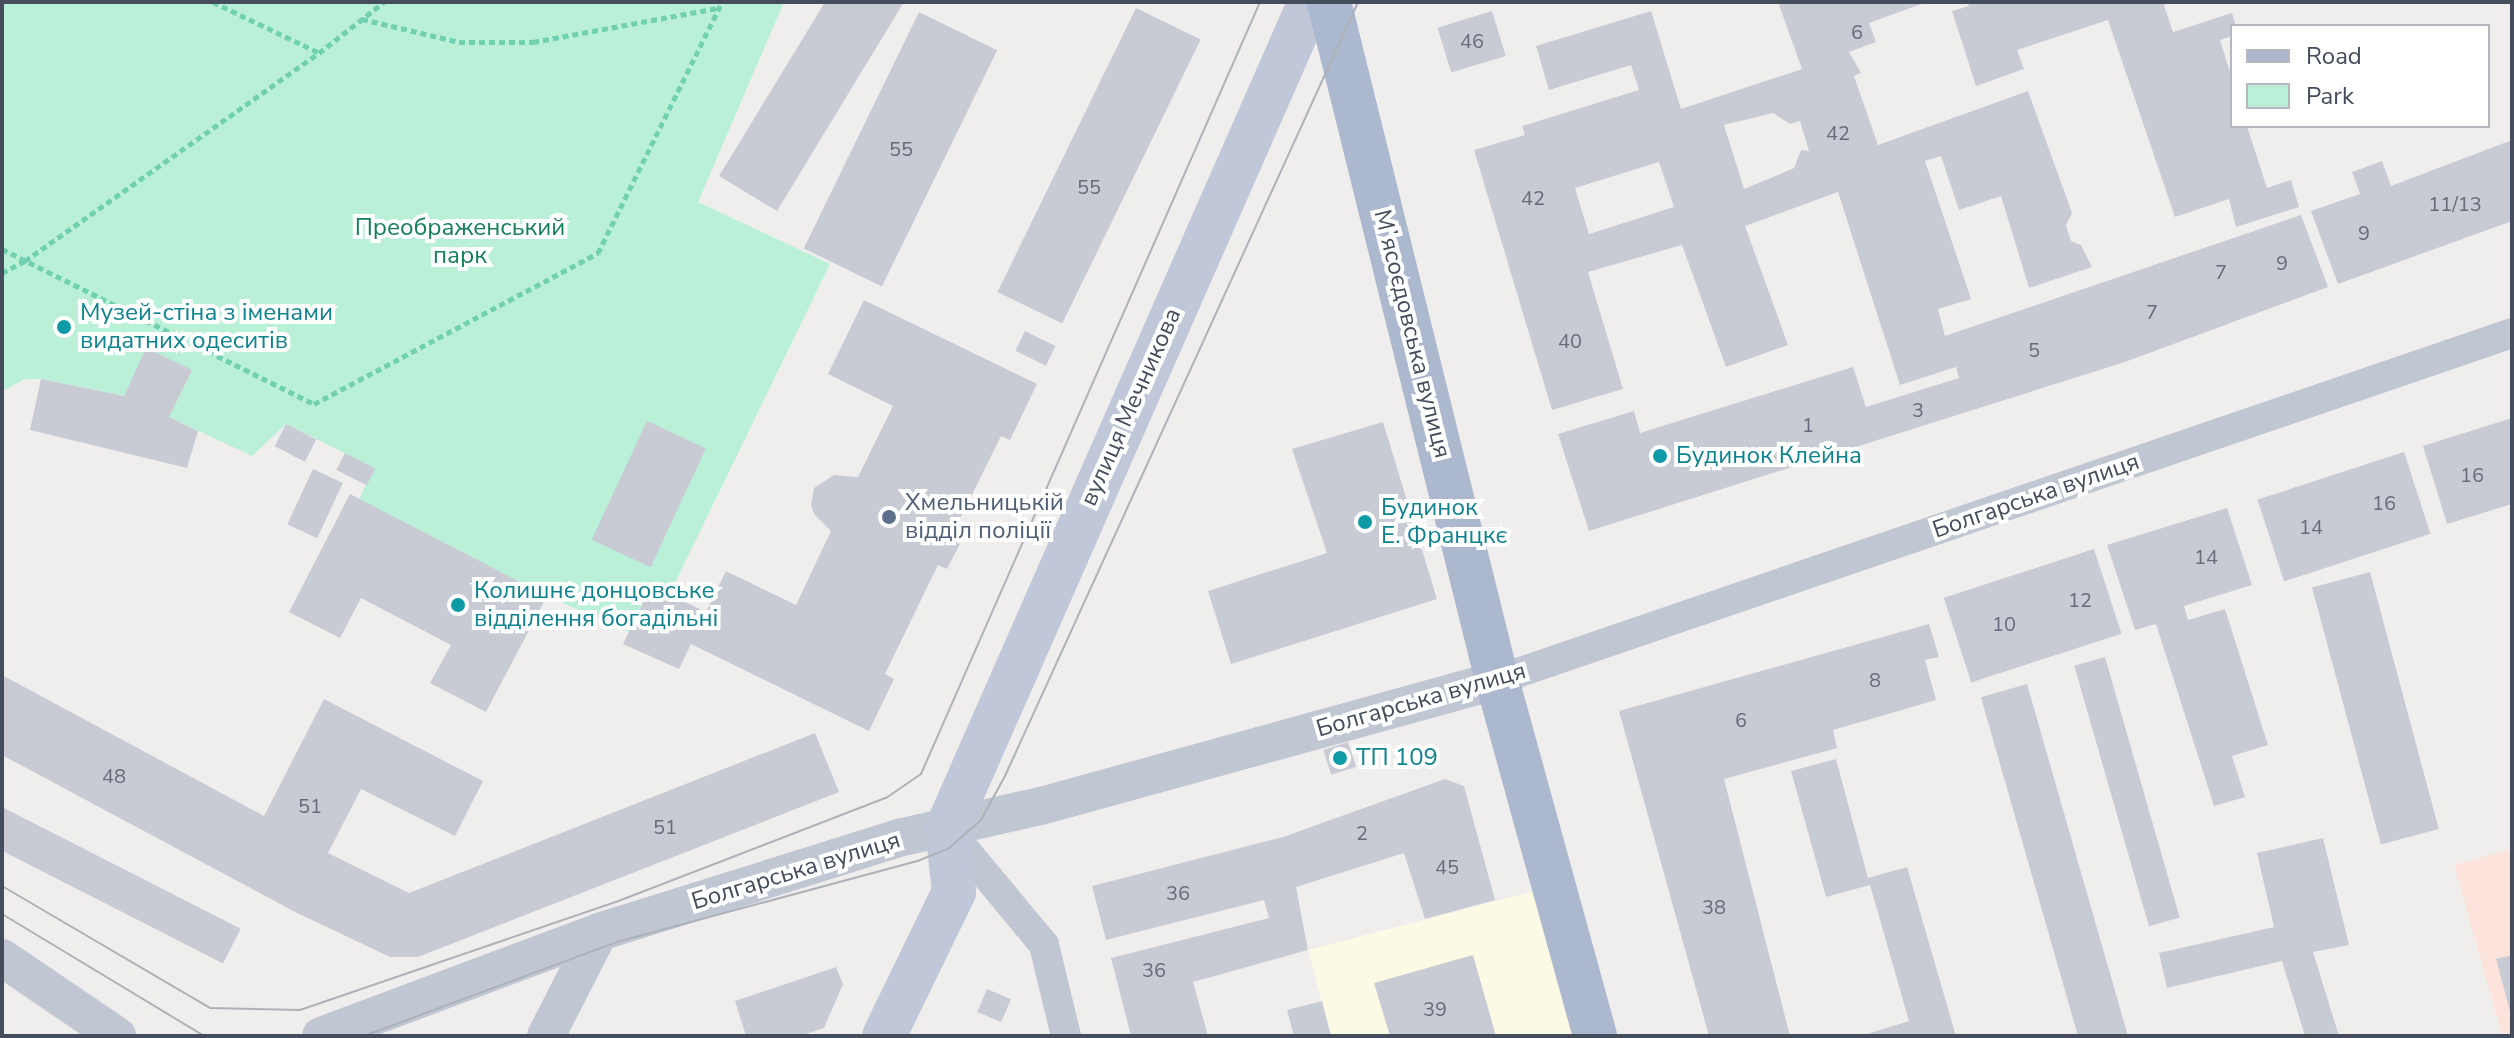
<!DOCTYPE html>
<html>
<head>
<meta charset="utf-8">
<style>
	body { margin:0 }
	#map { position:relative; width:2514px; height:1038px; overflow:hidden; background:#f0eeed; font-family:"Nunito Sans",sans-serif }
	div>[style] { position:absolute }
	.commercial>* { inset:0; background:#fcf9e5 }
	.medical>* { inset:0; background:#fce4dc }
	.green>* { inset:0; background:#b9f0d7 }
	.building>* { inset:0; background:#c9cbd4; transform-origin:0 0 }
	.path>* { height:5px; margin-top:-2.5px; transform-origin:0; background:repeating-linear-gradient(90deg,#70d0af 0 6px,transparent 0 10px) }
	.minor>* { height:30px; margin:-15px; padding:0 15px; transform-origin:15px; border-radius:15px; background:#c0c7d3 }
	.tertiary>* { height:38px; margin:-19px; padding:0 19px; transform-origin:19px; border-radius:19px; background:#c0c7d3 }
	.secondary>* { height:44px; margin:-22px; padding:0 22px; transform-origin:22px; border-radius:22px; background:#bfc7d8 }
	.primary>* { height:44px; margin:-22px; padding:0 22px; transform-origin:22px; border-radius:22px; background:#acb8ce }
	.tram>* { height:2px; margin:-1px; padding:0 1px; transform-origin:1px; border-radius:1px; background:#afb1b8 }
	.dots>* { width:22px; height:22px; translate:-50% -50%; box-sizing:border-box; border:4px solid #fff; border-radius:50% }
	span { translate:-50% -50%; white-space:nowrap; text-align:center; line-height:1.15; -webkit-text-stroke:8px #fff; paint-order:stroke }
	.number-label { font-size:20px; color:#666c7a }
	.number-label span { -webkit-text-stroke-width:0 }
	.park-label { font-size:24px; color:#13805a }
	.culture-label { font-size:24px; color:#0d838f }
	.left { translate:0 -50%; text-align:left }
	.street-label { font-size:24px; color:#454d5c }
	.service-label { font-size:24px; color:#4e5e75 }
	.frame { position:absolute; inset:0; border:4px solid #454d5c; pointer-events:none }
	.legend { position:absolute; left:2230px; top:24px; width:260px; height:104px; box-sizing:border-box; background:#fff; border:2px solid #b5b8be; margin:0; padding:10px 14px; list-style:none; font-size:24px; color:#454d5c }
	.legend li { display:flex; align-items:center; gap:16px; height:40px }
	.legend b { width:40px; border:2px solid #b5b8be }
</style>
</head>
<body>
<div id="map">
	<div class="commercial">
		<div style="clip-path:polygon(1550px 887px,1591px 1036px,1331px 1036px,1308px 950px)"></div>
	</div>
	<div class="medical">
		<div style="clip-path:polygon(2512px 849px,2512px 1036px,2502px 1036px,2454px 865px)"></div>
	</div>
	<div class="green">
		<div style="clip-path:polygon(2px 2px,784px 2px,698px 202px,830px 264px,669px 595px,650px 586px,629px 632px,547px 596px,359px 499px,374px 468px,286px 424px,252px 456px,169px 417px,146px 349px,124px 396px,41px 379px,25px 379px,2px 391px)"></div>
	</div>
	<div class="building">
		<div style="clip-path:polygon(825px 2px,904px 2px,777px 211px,719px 176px)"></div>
		<div style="clip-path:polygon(evenodd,1778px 2px,1927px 2px,1869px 23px,1876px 42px,1849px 52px,1861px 73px,1854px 76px,1878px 145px,2028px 91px,2072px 213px,2066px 225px,2071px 241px,2081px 245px,2092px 267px,2029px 288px,2001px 196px,1959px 210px,1941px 156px,1925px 161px,1971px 299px,1938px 309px,1945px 336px,2301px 215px,2328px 287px,2122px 363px,1589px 531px,1558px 434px,1634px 411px,1640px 433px,1853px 367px,1866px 407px,1959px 378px,1956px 367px,1900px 385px,1838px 192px,1745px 226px,1788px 345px,1726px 367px,1682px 245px,1588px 272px,1623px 389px,1552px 410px,1474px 150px,1525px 135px,1522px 126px,1639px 90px,1631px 65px,1549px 90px,1536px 46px,1651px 11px,1681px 109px,1802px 69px,1778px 2px,1773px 113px,1790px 124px,1800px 121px,1809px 151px,1801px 150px,1794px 168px,1744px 189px,1724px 125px,1773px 113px,1778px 2px,1659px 162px,1674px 207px,1589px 234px,1575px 188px,1659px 162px)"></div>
		<div style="clip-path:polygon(1967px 2px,2163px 2px,2173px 32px,2232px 13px,2236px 26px,2232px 26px,2232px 36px,2220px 40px,2232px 78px,2232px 126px,2247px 126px,2267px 188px,2291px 180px,2299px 207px,2236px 227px,2229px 199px,2175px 217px,2108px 20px,2017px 50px,2024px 69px,1976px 86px,1952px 11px,1969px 6px)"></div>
		<div style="left:1136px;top:8px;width:72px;height:316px;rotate:26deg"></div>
		<div style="left:1492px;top:11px;width:47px;height:57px;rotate:73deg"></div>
		<div style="left:919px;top:12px;width:87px;height:263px;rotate:26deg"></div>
		<div style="clip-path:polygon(2512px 140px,2512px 221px,2338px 284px,2311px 211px,2360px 194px,2352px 172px,2382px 161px,2391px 186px)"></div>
		<div style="clip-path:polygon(864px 300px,1037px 384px,1010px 440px,1001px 436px,950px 539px,960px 544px,947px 569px,938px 565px,885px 674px,894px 679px,869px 731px,691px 644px,679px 669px,623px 644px,651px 586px,706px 612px,726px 571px,796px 605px,831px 531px,814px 514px,811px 505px,814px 488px,834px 475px,858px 477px,893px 406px,828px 374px)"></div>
		<div style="left:1025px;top:331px;width:34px;height:22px;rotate:26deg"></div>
		<div style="clip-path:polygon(146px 348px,192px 370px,169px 417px,198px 431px,187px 468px,30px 430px,41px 379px,124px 396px)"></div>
		<div style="clip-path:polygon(2512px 418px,2512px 504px,2447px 524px,2423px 446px)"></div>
		<div style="left:647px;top:421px;width:65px;height:131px;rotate:25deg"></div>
		<div style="clip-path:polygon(1383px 422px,1437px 599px,1231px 664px,1208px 591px,1327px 553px,1292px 449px)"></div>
		<div style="left:286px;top:424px;width:34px;height:25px;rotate:27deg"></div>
		<div style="left:2404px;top:452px;width:86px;height:154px;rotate:72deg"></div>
		<div style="left:345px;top:453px;width:34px;height:19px;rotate:27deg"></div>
		<div style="left:313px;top:469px;width:33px;height:61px;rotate:25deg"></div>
		<div style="clip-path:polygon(350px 494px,547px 596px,486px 712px,430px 683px,451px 645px,361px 598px,340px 638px,289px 612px)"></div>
		<div style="clip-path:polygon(2227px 508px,2252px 585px,2184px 606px,2188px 620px,2225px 609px,2268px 745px,2232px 756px,2245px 797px,2214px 806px,2156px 624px,2135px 630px,2107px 545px)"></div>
		<div style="left:2094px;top:549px;width:89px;height:158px;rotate:72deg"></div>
		<div style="left:2370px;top:572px;width:266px;height:60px;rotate:75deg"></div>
		<div style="clip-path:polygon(1929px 624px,1939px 657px,1925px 660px,1936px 700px,1833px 730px,1837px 748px,1724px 779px,1790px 1036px,1709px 1036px,1619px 711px)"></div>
		<div style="left:2105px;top:657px;width:271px;height:32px;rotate:74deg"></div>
		<div style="clip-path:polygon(2px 675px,264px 816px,324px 699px,483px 781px,455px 836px,361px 789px,328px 853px,409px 893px,815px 733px,839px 792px,418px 957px,390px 957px,297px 913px,2px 755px)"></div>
		<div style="left:2027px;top:684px;width:366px;height:48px;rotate:74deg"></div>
		<div style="left:1348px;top:742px;width:26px;height:26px;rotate:72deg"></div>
		<div style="clip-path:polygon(1836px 759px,1868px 878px,1907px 867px,1956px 1036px,1861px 1036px,1909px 1021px,1870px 885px,1826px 897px,1791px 771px)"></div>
		<div style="clip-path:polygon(1445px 779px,1464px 786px,1495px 900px,1425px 919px,1404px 853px,1296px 887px,1308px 950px,1193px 982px,1208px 1036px,1131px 1036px,1111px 958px,1269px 918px,1264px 900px,1106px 940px,1092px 886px,1283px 837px)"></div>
		<div style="left:2px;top:807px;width:268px;height:39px;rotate:27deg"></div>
		<div style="clip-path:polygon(2323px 838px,2349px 945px,2313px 952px,2339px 1036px,2305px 1036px,2282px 961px,2167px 988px,2159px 953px,2274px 927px,2257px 853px)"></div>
		<div style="clip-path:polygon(1473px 955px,1496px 1036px,1390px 1036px,1374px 983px)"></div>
		<div style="clip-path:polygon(2512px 955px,2512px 1015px,2511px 1015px,2496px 959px)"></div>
		<div style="clip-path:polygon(836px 967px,843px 984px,824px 1028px,800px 1036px,746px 1036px,735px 1001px)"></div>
		<div style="left:987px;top:989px;width:26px;height:25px;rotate:23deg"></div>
		<div style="clip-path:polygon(1322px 1001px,1331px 1036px,1294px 1036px,1287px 1010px)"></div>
	</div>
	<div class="path">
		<div style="left:213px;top:2px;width:116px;rotate:25.5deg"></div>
		<div style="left:362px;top:19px;width:100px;rotate:13.3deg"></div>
		<div style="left:459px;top:42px;width:74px"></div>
		<div style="left:533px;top:42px;width:188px;rotate:-10.4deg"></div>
		<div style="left:2px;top:249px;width:348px;rotate:26.4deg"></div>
		<div style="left:314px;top:404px;width:322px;rotate:-28deg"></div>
		<div style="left:598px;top:253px;width:280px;rotate:-63.7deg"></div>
		<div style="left:2px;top:273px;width:26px;rotate:-28deg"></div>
		<div style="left:25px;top:261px;width:360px;rotate:-35.3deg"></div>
		<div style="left:319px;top:53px;width:83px;rotate:-38.1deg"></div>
	</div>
	<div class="minor">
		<div style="left:1497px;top:680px;width:1073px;rotate:-18.87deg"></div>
		<div style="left:947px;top:828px;width:152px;rotate:50.3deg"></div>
		<div style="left:1044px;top:945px;width:94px;rotate:76.4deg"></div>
	</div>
	<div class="tertiary">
		<div style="left:2px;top:958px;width:139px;rotate:34.1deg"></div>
		<div style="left:321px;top:1036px;width:297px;rotate:-20.5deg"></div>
		<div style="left:599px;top:932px;width:318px;rotate:-17.4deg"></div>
		<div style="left:903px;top:837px;width:141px;rotate:-12.7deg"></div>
		<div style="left:1041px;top:806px;width:473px;rotate:-15.4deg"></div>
		<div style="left:546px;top:1036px;width:117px;rotate:-63deg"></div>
	</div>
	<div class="secondary">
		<div style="left:884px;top:1036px;width:160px;rotate:-64.1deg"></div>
		<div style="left:954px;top:892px;width:64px;rotate:-96.2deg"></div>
		<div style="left:947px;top:828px;width:902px;rotate:-66.28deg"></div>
	</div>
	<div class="primary">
		<div style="left:1329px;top:2px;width:699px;rotate:76.08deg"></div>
		<div style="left:1497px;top:680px;width:369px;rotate:74.6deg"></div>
	</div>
	<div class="tram">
		<div style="left:2px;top:886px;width:241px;rotate:30.4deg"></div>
		<div style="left:210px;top:1008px;width:90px;rotate:1.3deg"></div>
		<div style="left:300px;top:1010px;width:339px;rotate:-18.9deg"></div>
		<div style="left:621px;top:900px;width:284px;rotate:-21.1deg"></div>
		<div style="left:886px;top:798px;width:42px;rotate:-34.4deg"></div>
		<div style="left:921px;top:774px;width:843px;rotate:-66.29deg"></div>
		<div style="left:2px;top:914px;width:236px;rotate:31.1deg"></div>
		<div style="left:364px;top:1036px;width:270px;rotate:-20.4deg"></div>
		<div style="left:617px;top:942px;width:314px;rotate:-15.1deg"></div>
		<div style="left:920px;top:860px;width:31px;rotate:-22deg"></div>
		<div style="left:949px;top:848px;width:43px;rotate:-41.2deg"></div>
		<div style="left:981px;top:820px;width:50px;rotate:-61.4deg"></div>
		<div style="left:1005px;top:776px;width:851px;rotate:-65.48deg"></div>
	</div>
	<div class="dots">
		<div style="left:64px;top:327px;background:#0f9aa8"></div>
		<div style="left:1660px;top:456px;background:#0f9aa8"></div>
		<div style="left:889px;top:517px;background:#5c6f8a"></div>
		<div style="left:1365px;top:522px;background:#0f9aa8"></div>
		<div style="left:458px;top:605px;background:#0f9aa8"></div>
		<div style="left:1340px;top:758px;background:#0f9aa8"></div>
	</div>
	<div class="number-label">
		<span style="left:1857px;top:32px">6</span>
		<span style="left:1472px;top:41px">46</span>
		<span style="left:1838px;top:133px">42</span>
		<span style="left:901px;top:149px">55</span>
		<span style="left:1089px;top:187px">55</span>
		<span style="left:1533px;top:198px">42</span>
		<span style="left:2455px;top:204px">11/13</span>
		<span style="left:2364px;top:233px">9</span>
		<span style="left:2282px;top:263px">9</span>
		<span style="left:2221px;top:272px">7</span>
		<span style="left:2152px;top:312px">7</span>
		<span style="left:1570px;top:341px">40</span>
		<span style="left:2034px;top:350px">5</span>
		<span style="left:1918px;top:410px">3</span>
		<span style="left:1808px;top:425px">1</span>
		<span style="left:2472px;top:475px">16</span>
		<span style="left:2384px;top:503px">16</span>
		<span style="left:2311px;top:527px">14</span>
		<span style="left:2206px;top:557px">14</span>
		<span style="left:2080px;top:600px">12</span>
		<span style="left:2004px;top:624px">10</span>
		<span style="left:1875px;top:680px">8</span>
		<span style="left:1741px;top:720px">6</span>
		<span style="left:114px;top:776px">48</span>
		<span style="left:310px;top:806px">51</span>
		<span style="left:665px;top:827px">51</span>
		<span style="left:1362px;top:833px">2</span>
		<span style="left:1447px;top:867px">45</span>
		<span style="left:1178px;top:893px">36</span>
		<span style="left:1714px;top:907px">38</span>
		<span style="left:1154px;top:970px">36</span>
		<span style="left:1435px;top:1009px">39</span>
	</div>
	<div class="park-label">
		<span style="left:460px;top:242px">Преображенський<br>парк</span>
	</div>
	<div class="culture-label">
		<span class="left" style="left:80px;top:327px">Музей-стіна з іменами<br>видатних одеситів</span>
		<span class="left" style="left:1676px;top:456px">Будинок Клейна</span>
		<span class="left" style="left:1381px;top:522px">Будинок<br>Е. Францкє</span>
		<span class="left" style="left:474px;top:605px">Колишнє донцовське<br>відділення богадільні</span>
		<span class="left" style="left:1356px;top:758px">ТП 109</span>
	</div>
	<div class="street-label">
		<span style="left:1412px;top:334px;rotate:76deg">Мʼясоєдовська вулиця</span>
		<span style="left:1131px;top:407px;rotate:-66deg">вулиця Мечникова</span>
		<span style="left:2036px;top:496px;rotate:-19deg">Болгарська вулиця</span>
		<span style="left:1421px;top:700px;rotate:-16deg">Болгарська вулиця</span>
		<span style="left:796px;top:871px;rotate:-17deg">Болгарська вулиця</span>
	</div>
	<div class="service-label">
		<span class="left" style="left:905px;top:517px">Хмельницькій<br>відділ поліції</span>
	</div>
	<div class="frame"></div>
	<ul class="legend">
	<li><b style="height:10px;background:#acb8ce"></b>Road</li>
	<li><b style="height:22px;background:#b9f0d7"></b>Park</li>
	</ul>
</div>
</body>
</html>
